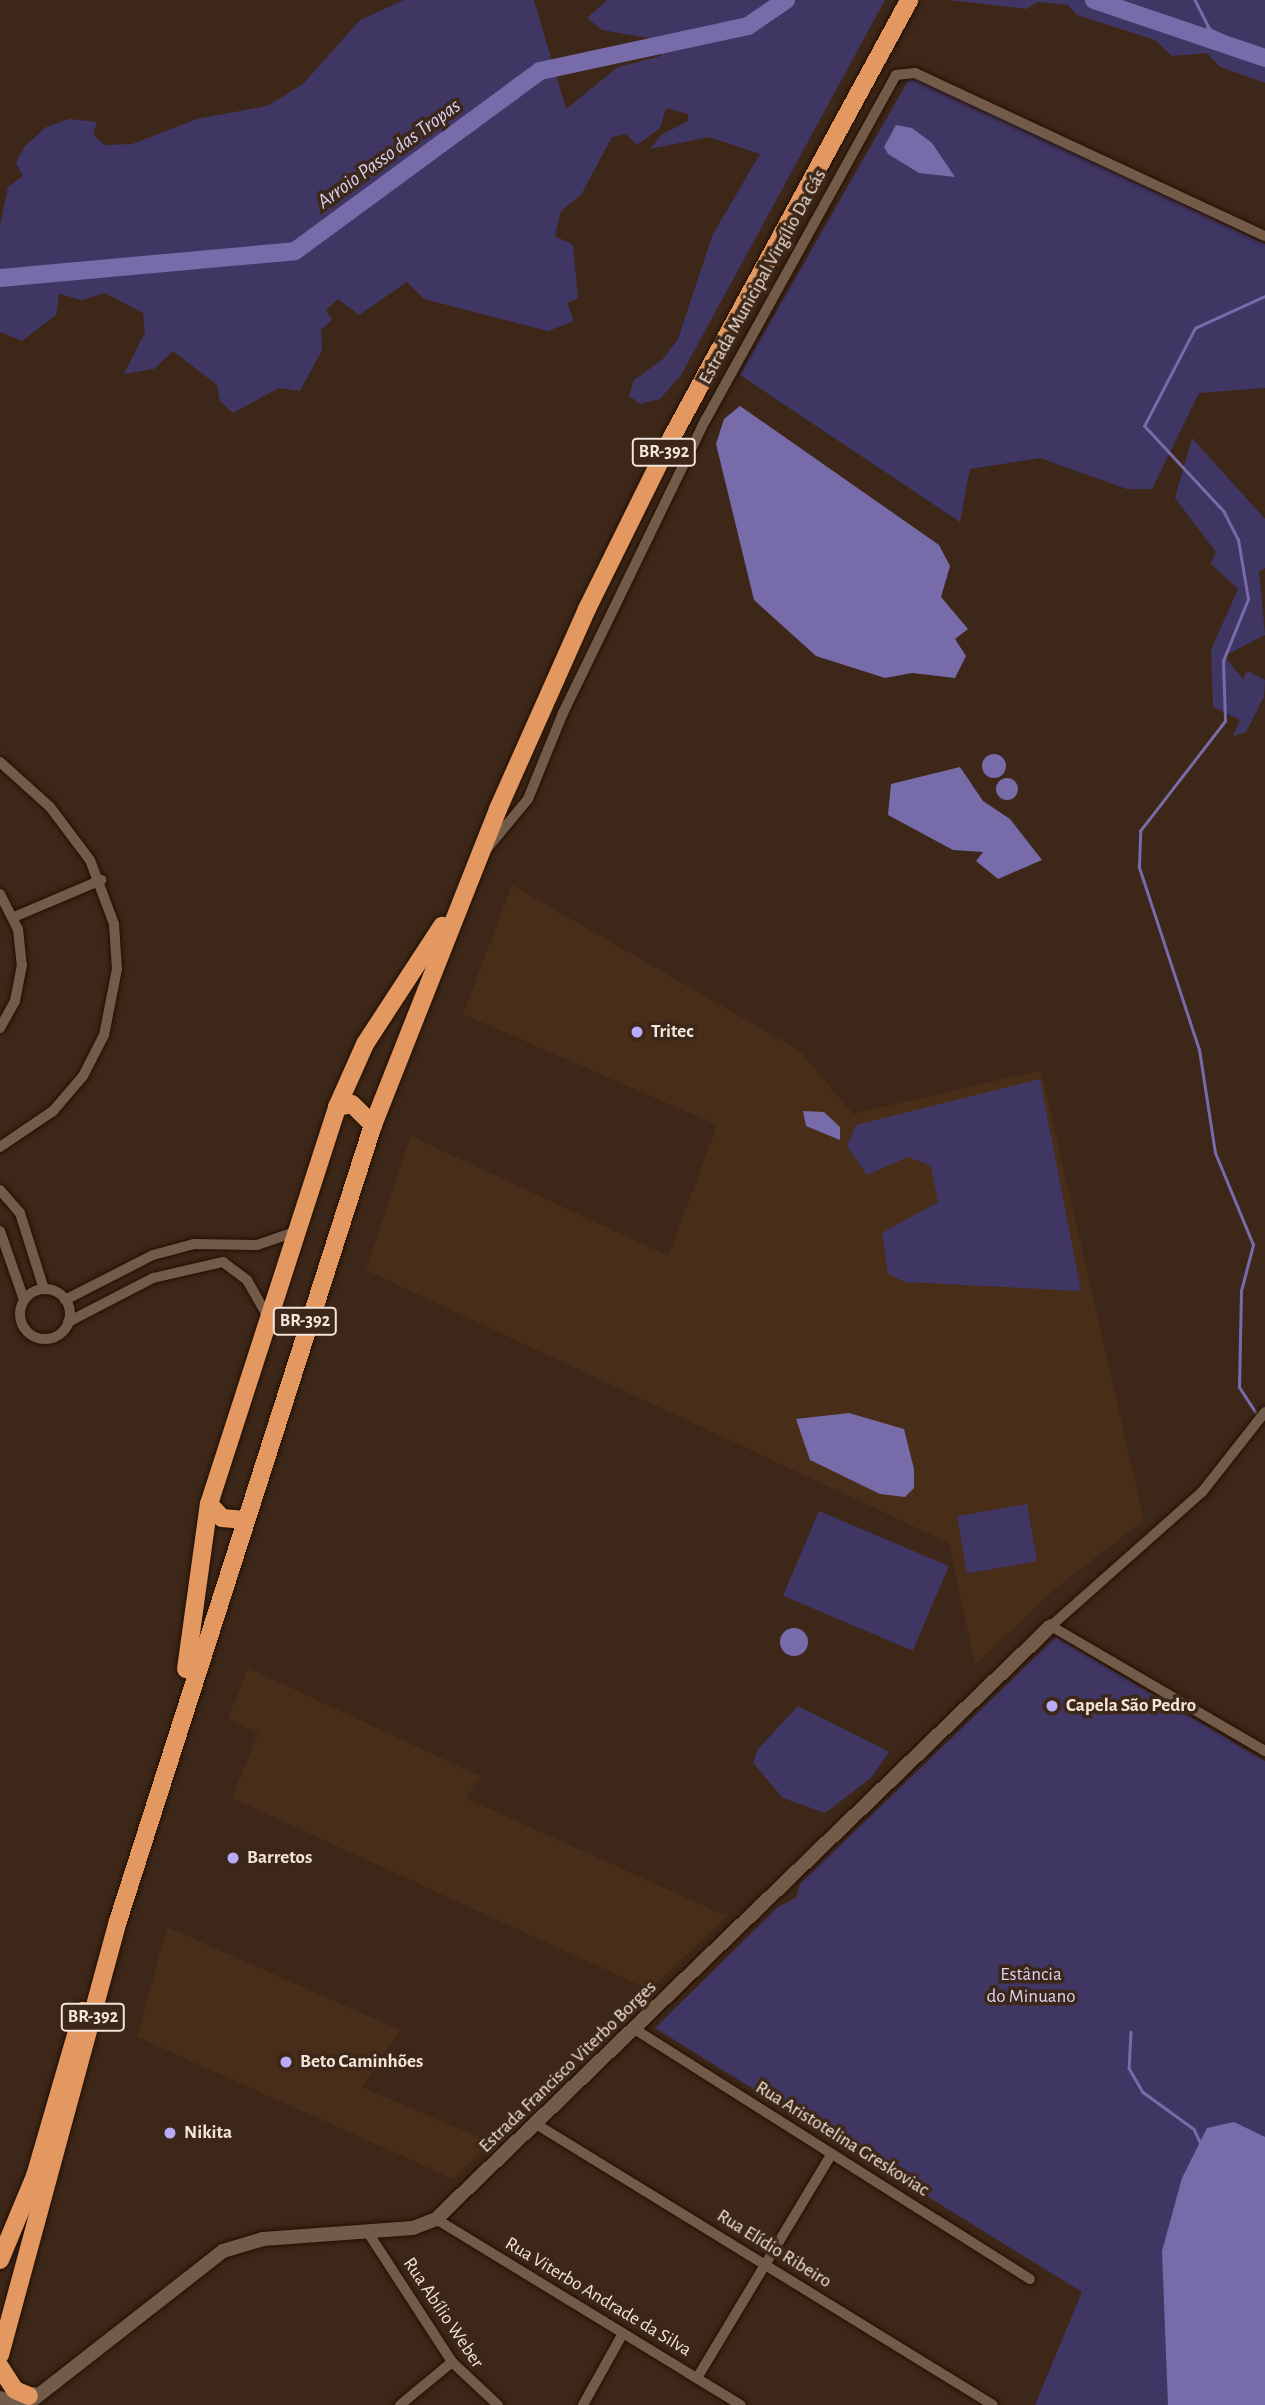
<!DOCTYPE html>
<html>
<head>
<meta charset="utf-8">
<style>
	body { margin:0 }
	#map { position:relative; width:1265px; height:2405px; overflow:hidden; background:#3d2718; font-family:"Alegreya Sans",sans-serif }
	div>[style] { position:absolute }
	.built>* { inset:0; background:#482d19 }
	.green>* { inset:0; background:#403664; transform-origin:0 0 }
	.water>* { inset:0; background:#776baa }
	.round { border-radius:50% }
	.stream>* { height:2.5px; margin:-1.25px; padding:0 1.25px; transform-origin:1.25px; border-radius:1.25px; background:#776baa }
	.river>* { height:18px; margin:-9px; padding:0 9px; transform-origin:9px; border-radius:9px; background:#776baa }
	.roads { filter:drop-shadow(0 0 2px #231003) drop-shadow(0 0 2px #231003) }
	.street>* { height:10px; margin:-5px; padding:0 5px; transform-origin:5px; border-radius:5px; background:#735b4a }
	.street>.ring { margin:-5px; padding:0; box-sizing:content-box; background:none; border:10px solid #735b4a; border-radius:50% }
	.secondary>* { height:14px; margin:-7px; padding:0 7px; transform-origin:7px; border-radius:7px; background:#735b4a }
	.highway>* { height:18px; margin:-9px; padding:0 9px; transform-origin:9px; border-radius:9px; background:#e39862 }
	.dots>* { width:19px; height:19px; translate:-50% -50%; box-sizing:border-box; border:4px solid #3d2718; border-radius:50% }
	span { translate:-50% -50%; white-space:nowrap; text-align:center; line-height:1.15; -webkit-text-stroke:7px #3d2718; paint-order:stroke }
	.shield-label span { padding:2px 5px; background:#3d2718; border:2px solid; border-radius:5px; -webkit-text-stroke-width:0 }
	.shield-label { font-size:18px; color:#f3e5db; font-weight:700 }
	.street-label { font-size:19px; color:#f3e5db }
	.poi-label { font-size:19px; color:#f3e5db; font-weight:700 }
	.left { translate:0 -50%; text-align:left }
	.park-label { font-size:19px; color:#d9d3f8 }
	.water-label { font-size:21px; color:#d5d0f5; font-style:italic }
</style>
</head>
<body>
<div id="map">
	<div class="built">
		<div style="clip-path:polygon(512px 885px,800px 1051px,853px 1114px,1041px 1070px,1144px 1520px,1056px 1588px,975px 1665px,949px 1543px,366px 1270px,411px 1136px,668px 1256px,717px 1125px,463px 1014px)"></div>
		<div style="clip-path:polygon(248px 1668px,480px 1776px,466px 1798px,726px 1916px,650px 1990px,232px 1798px,258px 1733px,228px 1719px)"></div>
		<div style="clip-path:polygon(167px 1927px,400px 2030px,362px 2087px,490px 2142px,454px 2179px,137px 2037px)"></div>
	</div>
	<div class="green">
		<div style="clip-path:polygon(404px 0,534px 0,566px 109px,618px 67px,661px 56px,655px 39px,602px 30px,587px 18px,607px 0,885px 0,681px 375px,660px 399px,640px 404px,629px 396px,634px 380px,663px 359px,678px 339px,713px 234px,760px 154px,709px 137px,650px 149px,661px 135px,688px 121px,688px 114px,666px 108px,660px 128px,637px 145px,626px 134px,612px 137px,581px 195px,561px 211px,555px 236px,573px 245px,578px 298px,567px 303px,574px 321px,548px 331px,424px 299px,407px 282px,359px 315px,338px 299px,326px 310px,332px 320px,321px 330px,322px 350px,300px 391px,279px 388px,233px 413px,220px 401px,217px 385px,173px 351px,154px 369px,124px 374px,145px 333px,143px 313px,105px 293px,82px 300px,59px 294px,56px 315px,22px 341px,0 332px,0 226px,8px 187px,23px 176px,16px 163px,24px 147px,46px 127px,70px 119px,97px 122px,93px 134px,104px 145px,132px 144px,197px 119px,267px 106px,303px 84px,360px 20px)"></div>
		<div style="clip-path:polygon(948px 0,1265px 0,1265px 54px,1207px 39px,1265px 63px,1265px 83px,1220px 67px,1207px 53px,1172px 56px,1155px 40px,1077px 15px,1068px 5px,1038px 2px,1026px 9px)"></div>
		<div style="clip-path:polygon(912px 74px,1265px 244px,1265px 388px,1199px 393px,1152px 489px,1127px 489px,1040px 458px,970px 469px,960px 522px,740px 375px)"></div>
		<div style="clip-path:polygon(1192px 438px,1265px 519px,1265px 568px,1259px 571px,1265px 635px,1224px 656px,1243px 679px,1247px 671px,1265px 680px,1264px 697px,1246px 732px,1233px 736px,1240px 720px,1213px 707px,1211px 650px,1238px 589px,1211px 564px,1216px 552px,1175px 498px)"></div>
		<div style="clip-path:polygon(1040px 1079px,1081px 1291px,905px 1282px,888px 1274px,882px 1233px,938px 1202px,931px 1166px,908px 1157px,867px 1175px,847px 1146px,856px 1125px)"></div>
		<div style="left:1027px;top:1504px;width:58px;height:71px;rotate:80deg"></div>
		<div style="left:819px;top:1511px;width:141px;height:92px;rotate:23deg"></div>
		<div style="clip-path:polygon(1056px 1637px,1265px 1761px,1265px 2405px,1035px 2405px,1082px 2292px,655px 2028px,778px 1907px,796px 1898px,800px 1884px)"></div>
		<div style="clip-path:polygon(798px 1706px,889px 1752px,871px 1778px,825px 1813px,783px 1798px,753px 1763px,758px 1749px)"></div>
	</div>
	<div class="water">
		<div style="clip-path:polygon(1206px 26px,1265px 54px,1265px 63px,1207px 39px)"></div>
		<div style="clip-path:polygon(896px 125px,912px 128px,932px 143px,955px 177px,919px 173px,888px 154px,884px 147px)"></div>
		<div style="clip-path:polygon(740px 406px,939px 545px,950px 566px,941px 597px,968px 629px,955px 639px,966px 656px,955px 678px,912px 673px,885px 678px,816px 656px,754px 600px,716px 444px,724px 419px)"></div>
		<div class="round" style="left:982px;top:754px;width:24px;height:24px"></div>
		<div style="clip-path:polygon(960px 767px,983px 801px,1010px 819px,1042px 860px,998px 879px,976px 861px,983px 852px,953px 850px,888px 815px,891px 784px)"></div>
		<div class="round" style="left:996px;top:778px;width:22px;height:22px"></div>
		<div style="clip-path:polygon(803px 1111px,824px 1112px,840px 1127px,840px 1140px,806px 1126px)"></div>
		<div style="clip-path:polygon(849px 1413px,904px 1429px,914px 1469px,914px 1488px,905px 1497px,880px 1494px,810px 1460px,796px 1419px)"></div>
		<div class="round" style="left:780px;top:1628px;width:28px;height:28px"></div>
		<div style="clip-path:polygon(1234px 2122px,1265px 2137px,1265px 2405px,1168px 2405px,1162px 2251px,1182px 2178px,1207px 2128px)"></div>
	</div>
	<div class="stream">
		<div style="left:1195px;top:0;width:35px;rotate:63deg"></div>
		<div style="left:1257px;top:1415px;width:33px;rotate:-123deg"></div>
		<div style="left:1239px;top:1387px;width:96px;rotate:-88.8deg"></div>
		<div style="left:1241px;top:1291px;width:48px;rotate:-75.4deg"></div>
		<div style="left:1253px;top:1245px;width:100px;rotate:-112.4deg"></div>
		<div style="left:1215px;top:1153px;width:104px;rotate:-98.8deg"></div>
		<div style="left:1199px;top:1050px;width:193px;rotate:-108.2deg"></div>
		<div style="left:1139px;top:867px;width:36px;rotate:-88deg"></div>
		<div style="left:1140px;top:831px;width:139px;rotate:-52.3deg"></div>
		<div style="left:1225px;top:721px;width:60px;rotate:-91.9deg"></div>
		<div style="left:1223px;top:661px;width:67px;rotate:-68deg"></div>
		<div style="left:1248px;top:599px;width:60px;rotate:-99.6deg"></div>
		<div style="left:1238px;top:540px;width:31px;rotate:-117deg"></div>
		<div style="left:1224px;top:512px;width:117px;rotate:-132.9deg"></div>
		<div style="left:1144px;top:426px;width:110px;rotate:-62.5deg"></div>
		<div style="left:1195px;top:328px;width:77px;rotate:-24.6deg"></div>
		<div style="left:1131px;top:2032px;width:36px;rotate:93deg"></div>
		<div style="left:1129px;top:2068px;width:28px;rotate:60deg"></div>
		<div style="left:1143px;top:2092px;width:63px;rotate:36deg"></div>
		<div style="left:1194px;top:2129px;width:17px;rotate:65deg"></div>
	</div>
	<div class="river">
		<div style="left:1094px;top:0;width:181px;rotate:18.7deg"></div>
		<div style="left:0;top:278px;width:296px;rotate:-5.2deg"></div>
		<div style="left:295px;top:251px;width:304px;rotate:-36.3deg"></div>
		<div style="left:540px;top:71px;width:213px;rotate:-12.2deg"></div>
		<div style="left:748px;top:26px;width:46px;rotate:-34.4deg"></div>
	</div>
	<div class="roads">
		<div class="street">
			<div style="left:0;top:762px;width:67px;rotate:42deg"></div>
			<div style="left:50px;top:807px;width:66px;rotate:53deg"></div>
			<div style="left:90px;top:860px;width:68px;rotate:69.4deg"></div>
			<div style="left:114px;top:924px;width:45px;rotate:86.2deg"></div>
			<div style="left:117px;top:969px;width:67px;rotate:101.1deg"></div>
			<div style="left:104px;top:1035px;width:46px;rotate:117.1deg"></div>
			<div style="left:83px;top:1076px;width:46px;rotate:130.6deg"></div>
			<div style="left:53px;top:1111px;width:64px;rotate:145.8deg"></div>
			<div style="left:485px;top:851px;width:67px;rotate:-50.4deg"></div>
			<div style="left:528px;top:799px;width:93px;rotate:-67.9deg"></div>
			<div style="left:563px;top:713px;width:325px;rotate:-64.1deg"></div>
			<div style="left:705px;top:421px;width:395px;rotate:-61.1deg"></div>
			<div style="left:896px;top:75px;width:19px;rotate:-6deg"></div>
			<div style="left:915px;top:73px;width:386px;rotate:25deg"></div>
			<div style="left:0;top:894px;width:39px;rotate:63deg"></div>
			<div style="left:18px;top:929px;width:36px;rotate:84deg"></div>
			<div style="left:22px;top:965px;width:37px;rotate:101deg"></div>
			<div style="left:15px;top:1001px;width:31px;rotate:119deg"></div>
			<div style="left:14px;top:917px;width:95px;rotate:-23deg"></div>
			<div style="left:0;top:1190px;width:30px;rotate:49deg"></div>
			<div style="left:20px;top:1213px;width:80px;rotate:72.5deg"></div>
			<div style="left:0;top:1231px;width:73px;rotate:70.8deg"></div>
			<div class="ring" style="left:20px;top:1289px;width:40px;height:40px"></div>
			<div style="left:65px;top:1300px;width:99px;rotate:-27.1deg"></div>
			<div style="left:153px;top:1255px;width:42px;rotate:-15deg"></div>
			<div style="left:194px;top:1244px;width:63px;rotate:0.9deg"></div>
			<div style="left:257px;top:1245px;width:39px;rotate:-19deg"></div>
			<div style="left:68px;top:1322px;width:96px;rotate:-27.4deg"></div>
			<div style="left:153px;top:1278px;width:72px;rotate:-12.9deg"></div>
			<div style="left:223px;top:1262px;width:30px;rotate:37deg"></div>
			<div style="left:247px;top:1280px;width:43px;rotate:60.4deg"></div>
			<div style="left:1265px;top:1412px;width:102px;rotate:128.2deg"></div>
			<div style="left:1202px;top:1492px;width:202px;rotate:138.4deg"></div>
			<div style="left:1051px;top:1626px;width:248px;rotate:30.3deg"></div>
			<div style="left:636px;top:2030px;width:466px;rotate:32.3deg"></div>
			<div style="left:536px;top:2124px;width:536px;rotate:31.59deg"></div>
			<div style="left:436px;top:2219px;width:357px;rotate:31.4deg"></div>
			<div style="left:367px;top:2231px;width:156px;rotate:57deg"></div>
			<div style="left:452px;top:2362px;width:63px;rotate:43.1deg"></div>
			<div style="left:697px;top:2378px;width:262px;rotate:-59deg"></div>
			<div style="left:400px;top:2405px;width:67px;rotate:-39.6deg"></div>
			<div style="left:583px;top:2405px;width:82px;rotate:-60.9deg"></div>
		</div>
		<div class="secondary">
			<div style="left:0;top:2398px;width:15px;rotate:16deg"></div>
			<div style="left:14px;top:2402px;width:22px;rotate:-21deg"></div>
			<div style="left:26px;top:2405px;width:250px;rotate:-38deg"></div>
			<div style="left:223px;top:2251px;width:42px;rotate:-16.7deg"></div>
			<div style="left:263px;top:2239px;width:150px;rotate:-4.2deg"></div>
			<div style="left:413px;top:2228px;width:25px;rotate:-21deg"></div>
			<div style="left:436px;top:2219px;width:854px;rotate:-43.96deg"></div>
		</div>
		<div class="highway">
			<div style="left:337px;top:1107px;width:15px;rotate:-11deg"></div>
			<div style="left:352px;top:1104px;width:30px;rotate:45deg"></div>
			<div style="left:209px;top:1504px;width:19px;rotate:47deg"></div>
			<div style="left:222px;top:1518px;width:23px;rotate:5deg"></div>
			<div style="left:186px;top:1669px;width:167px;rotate:-82.1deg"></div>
			<div style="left:209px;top:1504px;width:417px;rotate:-72.1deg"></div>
			<div style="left:337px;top:1107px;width:69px;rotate:-66deg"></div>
			<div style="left:365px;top:1044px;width:141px;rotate:-56.9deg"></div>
			<div style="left:0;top:2260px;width:91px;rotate:-67.4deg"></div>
			<div style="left:35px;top:2176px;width:172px;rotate:-73.8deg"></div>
			<div style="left:0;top:2355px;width:450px;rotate:-74.8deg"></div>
			<div style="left:118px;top:1921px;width:836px;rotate:-72.24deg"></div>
			<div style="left:373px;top:1125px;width:340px;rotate:-68.4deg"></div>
			<div style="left:498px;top:809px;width:219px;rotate:-66deg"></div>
			<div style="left:587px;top:609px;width:192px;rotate:-63.7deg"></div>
			<div style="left:672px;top:437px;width:497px;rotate:-61.5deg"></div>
			<div style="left:0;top:2367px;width:27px;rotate:57deg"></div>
			<div style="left:15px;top:2390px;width:15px;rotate:23deg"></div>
		</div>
	</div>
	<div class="dots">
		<div style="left:637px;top:1032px;background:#b9abf7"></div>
		<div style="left:1052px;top:1706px;background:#b9abf7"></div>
		<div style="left:233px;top:1858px;background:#b9abf7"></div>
		<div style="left:286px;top:2062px;background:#b9abf7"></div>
		<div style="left:170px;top:2133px;background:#b9abf7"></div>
	</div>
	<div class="shield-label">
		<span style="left:664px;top:452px">BR-392</span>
		<span style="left:305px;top:1321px">BR-392</span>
		<span style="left:93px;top:2017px">BR-392</span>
	</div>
	<div class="street-label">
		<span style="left:763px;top:277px;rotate:-61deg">Estrada Municipal Virgílio Da Cás</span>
		<span style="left:568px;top:2067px;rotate:-44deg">Estrada Francisco Viterbo Borges</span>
		<span style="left:842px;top:2139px;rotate:32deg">Rua Aristotelina Greskoviac</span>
		<span style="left:774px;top:2249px;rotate:32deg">Rua Elídio Ribeiro</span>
		<span style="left:598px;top:2297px;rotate:31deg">Rua Viterbo Andrade da Silva</span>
		<span style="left:443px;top:2313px;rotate:56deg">Rua Abílio Weber</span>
	</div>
	<div class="poi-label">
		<span class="left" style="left:651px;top:1032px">Tritec</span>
		<span class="left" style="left:1066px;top:1706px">Capela São Pedro</span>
		<span class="left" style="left:247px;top:1858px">Barretos</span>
		<span class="left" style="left:300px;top:2062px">Beto Caminhões</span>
		<span class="left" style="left:184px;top:2133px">Nikita</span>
	</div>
	<div class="park-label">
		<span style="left:1031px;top:1986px">Estância<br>do Minuano</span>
	</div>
	<div class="water-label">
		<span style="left:389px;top:154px;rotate:-36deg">Arroio Passo das Tropas</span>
	</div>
</div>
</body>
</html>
